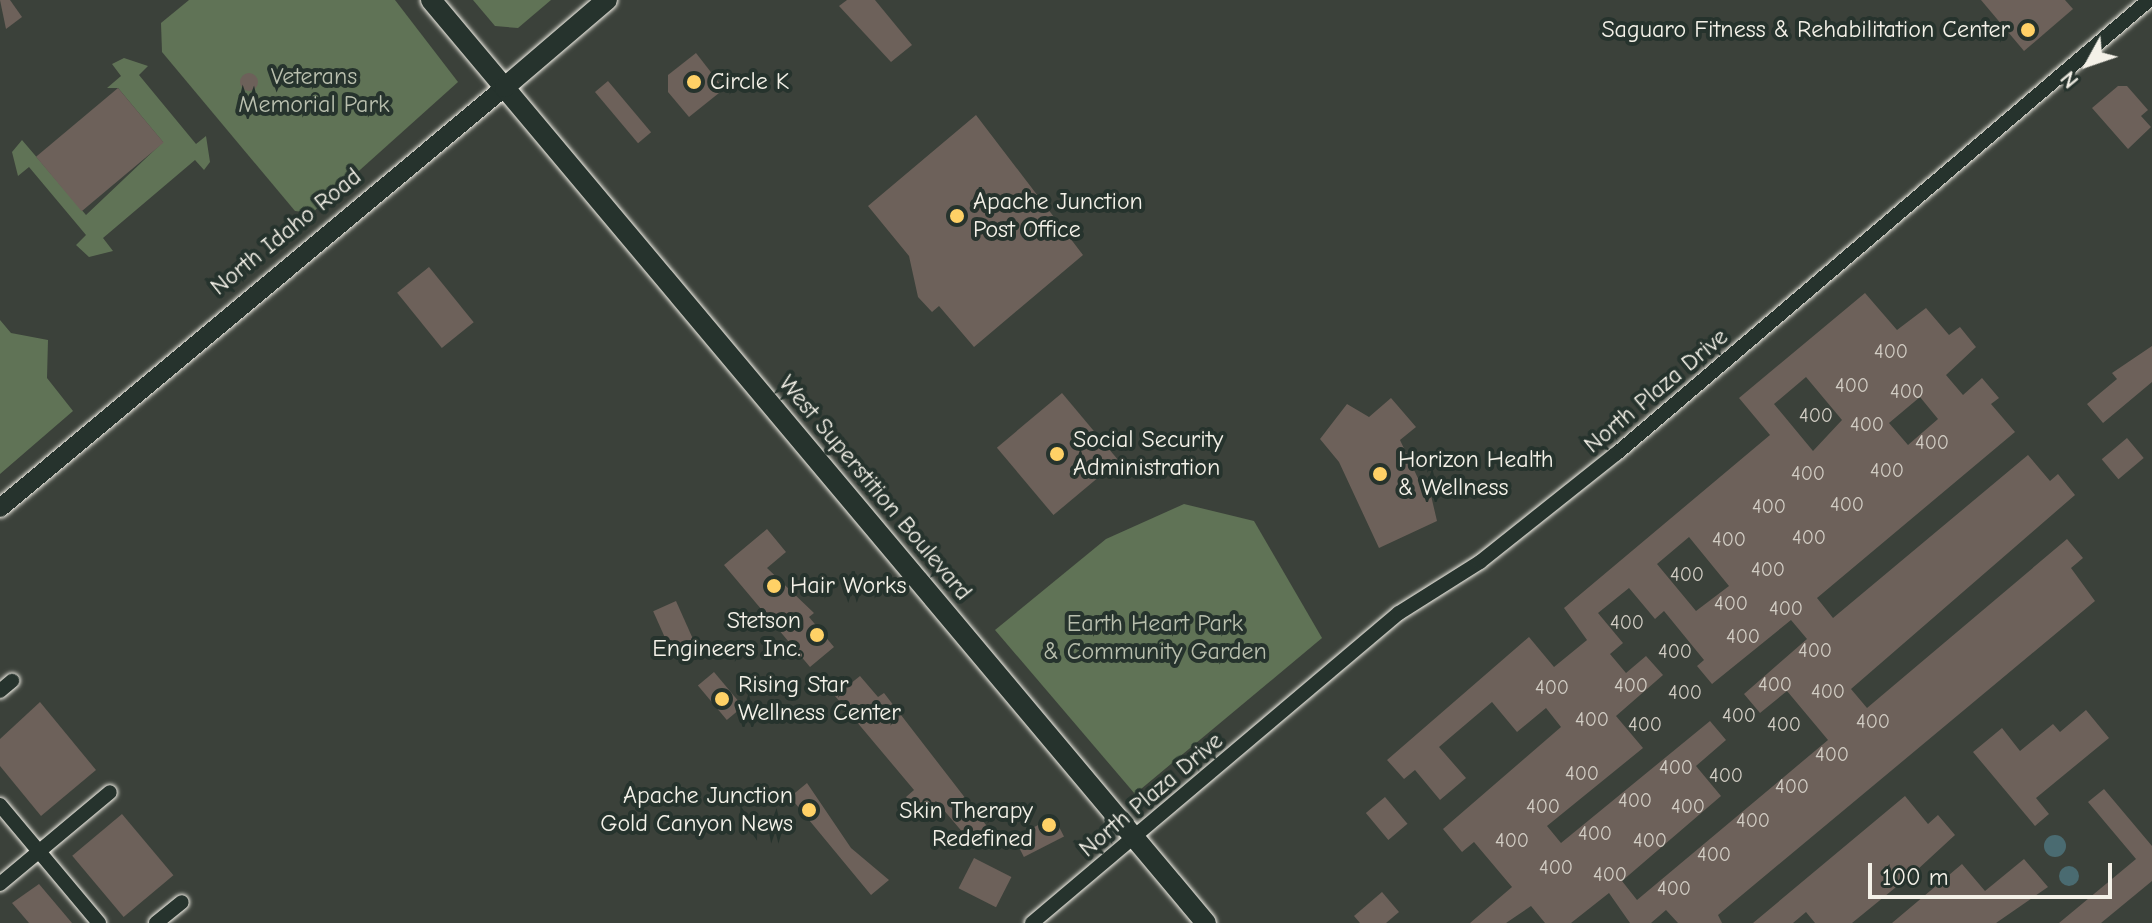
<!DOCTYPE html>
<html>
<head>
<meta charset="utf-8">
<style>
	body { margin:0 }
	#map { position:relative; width:2152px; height:923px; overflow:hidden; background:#3b413a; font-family:"Comic Neue",sans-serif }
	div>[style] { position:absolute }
	.green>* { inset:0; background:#607356 }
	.water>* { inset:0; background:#4a6b71 }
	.round { border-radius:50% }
	.building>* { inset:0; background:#6d615a; transform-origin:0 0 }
	.roads { filter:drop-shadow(0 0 2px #f4f1e8) drop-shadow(0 0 2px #f4f1e8) }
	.minor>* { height:14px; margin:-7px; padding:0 7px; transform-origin:7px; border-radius:7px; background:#26332d }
	.tertiary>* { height:18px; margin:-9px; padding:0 9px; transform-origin:9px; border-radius:9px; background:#26332d }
	.secondary>* { height:20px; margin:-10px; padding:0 10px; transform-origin:10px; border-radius:10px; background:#26332d }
	.dots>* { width:22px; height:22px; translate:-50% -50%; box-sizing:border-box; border:4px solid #26332d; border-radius:50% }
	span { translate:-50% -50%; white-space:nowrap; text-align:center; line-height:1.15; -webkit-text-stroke:8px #26332d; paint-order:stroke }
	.number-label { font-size:20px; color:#d2cdc4 }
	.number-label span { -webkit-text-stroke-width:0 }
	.poi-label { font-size:24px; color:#f4f1e8 }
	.right { translate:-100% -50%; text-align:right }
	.left { translate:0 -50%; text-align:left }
	.park-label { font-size:24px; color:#b9bfae }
	.street-label { font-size:24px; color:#f4f1e8 }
	.north { position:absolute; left:2048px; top:24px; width:80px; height:80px; -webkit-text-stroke:6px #26332d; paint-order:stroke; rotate:230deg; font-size:22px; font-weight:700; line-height:32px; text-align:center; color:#f4f1e8 }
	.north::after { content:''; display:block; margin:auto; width:28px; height:36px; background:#f4f1e8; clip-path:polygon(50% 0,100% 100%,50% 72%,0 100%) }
	.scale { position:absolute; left:1868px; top:863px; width:244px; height:36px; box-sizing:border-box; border:4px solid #f4f1e8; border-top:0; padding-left:10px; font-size:24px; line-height:28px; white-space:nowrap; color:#f4f1e8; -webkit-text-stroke:6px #26332d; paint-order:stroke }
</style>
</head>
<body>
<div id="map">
	<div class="green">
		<div style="clip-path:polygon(189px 0,395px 0,458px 82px,312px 213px,295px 211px,162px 52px,161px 23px)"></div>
		<div style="clip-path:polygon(473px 0,551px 0,518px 28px,495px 26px)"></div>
		<div style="clip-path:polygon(124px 58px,148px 66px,139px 75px,196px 144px,206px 136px,210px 162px,204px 170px,195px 160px,103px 238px,113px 251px,89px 257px,76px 245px,86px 235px,29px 167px,18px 176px,12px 152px,22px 140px,86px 215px,163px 142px,118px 88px,107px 88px,121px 76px,112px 64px)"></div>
		<div style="clip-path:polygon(0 320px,11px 333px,48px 340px,47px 378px,73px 411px,0 474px)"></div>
		<div style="clip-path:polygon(1184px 504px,1254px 521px,1322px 638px,1135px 794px,995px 630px,1106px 539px)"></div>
	</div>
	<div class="water">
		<div class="round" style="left:2044px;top:835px;width:22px;height:22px"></div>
		<div class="round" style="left:2059px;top:866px;width:20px;height:20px"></div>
	</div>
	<div class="building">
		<div style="clip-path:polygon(0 0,10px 0,22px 17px,6px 29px)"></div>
		<div style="clip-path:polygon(847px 0,875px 0,912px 45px,891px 62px,839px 6px)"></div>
		<div style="clip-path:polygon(1981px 0,2065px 0,2073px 9px,2024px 51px)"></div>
		<div style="clip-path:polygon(696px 53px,724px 89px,689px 117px,668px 92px,668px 75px)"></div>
		<div class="round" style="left:240px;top:73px;width:18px;height:18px"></div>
		<div style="left:608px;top:81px;width:67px;height:17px;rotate:50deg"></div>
		<div style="clip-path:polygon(2118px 86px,2127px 86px,2148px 110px,2141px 116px,2151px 127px,2128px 149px,2092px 108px)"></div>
		<div style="left:118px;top:88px;width:71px;height:107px;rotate:50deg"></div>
		<div style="clip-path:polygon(976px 115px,1083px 255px,974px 347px,939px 306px,932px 312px,918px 297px,909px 256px,868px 206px)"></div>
		<div style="left:429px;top:267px;width:71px;height:41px;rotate:51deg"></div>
		<div style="clip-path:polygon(evenodd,1865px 293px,1897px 330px,1926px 308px,1949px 335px,1960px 327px,1976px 347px,1946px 375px,1963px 395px,1982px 378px,1999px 398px,1991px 404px,2015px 432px,1817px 598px,1833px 618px,2028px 455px,2050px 481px,2058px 474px,2075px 495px,1851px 689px,1867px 708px,2067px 539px,2083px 558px,2071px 568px,2095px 601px,1718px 915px,1722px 923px,1678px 923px,1666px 910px,1651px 923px,1630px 923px,1609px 893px,1571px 923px,1545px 923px,1531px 906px,1506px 923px,1470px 923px,1512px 887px,1474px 842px,1462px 852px,1443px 829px,1561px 727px,1546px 708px,1517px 732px,1492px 702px,1439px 747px,1466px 778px,1440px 800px,1415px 770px,1404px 779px,1387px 760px,1529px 637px,1554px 667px,1587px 640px,1564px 608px,1770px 435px,1739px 398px,1865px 293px,1806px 377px,1842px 420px,1813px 451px,1774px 404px,1806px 377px,1865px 293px,1920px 397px,1938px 419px,1908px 445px,1889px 423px,1920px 397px,1865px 293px,1689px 537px,1729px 586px,1696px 611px,1657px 564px,1689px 537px,1865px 293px,1629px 588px,1655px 619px,1664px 611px,1704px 660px,1697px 666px,1712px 684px,1791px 620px,1807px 639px,1744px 694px,1760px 713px,1787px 691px,1828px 740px,1637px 900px,1622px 881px,1721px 796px,1696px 766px,1726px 740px,1710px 721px,1561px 843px,1547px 826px,1643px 748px,1616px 716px,1663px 675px,1646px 656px,1626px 673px,1610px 654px,1623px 643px,1598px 613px,1629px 588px)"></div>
		<div style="clip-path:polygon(2152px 346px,2152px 382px,2103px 423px,2087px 404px,2117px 379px,2112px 373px)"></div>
		<div style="left:1062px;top:393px;width:88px;height:85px;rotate:50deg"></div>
		<div style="clip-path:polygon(1391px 398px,1416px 427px,1400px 440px,1423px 489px,1429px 487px,1437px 521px,1379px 548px,1339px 462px,1320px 439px,1347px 404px,1369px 417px)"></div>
		<div style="left:2127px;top:438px;width:26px;height:33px;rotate:50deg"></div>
		<div style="clip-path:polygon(767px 529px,786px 552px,767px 568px,814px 613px,809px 617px,834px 647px,810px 667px,724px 565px)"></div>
		<div style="left:676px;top:601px;width:45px;height:25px;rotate:66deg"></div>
		<div style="left:714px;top:672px;width:45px;height:21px;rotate:50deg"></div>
		<div style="clip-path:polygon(860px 676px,878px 697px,884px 693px,993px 834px,976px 848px,936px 801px,920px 814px,906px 797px,914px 790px,835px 696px)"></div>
		<div style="clip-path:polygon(40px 702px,96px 770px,41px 816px,0 766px,0 739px)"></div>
		<div style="clip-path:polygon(2086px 710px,2109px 738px,2036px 798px,2049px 814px,2035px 826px,1973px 752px,2002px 728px,2020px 751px,2053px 724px,2060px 732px)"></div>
		<div style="clip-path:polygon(807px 783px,851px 848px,889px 880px,871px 895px,790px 797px)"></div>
		<div style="clip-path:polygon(2104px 789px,2152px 846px,2152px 881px,2101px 923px,2059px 923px,2136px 859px,2088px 802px)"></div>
		<div style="clip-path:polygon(1905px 796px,1928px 824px,1938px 815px,1955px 835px,1917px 870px,1852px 923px,1815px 923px,1806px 912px,1793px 923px,1753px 923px)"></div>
		<div style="left:1385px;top:797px;width:35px;height:25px;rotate:50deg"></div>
		<div style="left:122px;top:814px;width:80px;height:65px;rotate:50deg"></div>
		<div style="left:1054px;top:817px;width:22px;height:45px;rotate:63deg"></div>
		<div style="left:974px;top:858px;width:42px;height:34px;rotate:27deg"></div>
		<div style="clip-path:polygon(2024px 859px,2048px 887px,1996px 923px,1892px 923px,1962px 864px,1985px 891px)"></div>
		<div style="clip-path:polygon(39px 884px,72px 923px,29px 923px,12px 903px)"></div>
		<div style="clip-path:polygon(1382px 892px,1399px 912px,1386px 923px,1360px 923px,1354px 916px)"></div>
	</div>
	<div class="roads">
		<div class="minor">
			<div style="left:0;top:691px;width:16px;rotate:-40deg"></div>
			<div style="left:0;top:805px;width:154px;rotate:50deg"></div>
			<div style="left:0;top:884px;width:143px;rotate:-39.9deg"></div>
			<div style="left:156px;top:923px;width:33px;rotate:-39deg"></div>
			<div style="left:1032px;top:923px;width:480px;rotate:-40.2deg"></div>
			<div style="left:1399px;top:613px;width:96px;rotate:-32.2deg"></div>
			<div style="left:1480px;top:562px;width:174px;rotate:-38.5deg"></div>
			<div style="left:1616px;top:454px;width:700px;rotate:-40.42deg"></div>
		</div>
		<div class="tertiary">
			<div style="left:0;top:508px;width:657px;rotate:-39.82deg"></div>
		</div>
		<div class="secondary">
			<div style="left:431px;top:0;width:1205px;rotate:49.98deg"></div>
			<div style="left:505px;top:87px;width:134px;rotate:-40.5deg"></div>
		</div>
	</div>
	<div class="dots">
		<div style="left:2028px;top:30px;background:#ffd166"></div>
		<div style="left:694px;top:82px;background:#ffd166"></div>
		<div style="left:957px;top:216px;background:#ffd166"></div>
		<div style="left:1057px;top:454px;background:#ffd166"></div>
		<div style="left:1380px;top:474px;background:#ffd166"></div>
		<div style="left:774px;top:586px;background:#ffd166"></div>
		<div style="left:817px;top:635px;background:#ffd166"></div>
		<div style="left:722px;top:699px;background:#ffd166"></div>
		<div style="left:809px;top:810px;background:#ffd166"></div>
		<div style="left:1049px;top:825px;background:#ffd166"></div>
	</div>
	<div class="number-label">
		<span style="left:1891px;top:351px">400</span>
		<span style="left:1852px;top:385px">400</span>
		<span style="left:1907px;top:391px">400</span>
		<span style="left:1816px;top:415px">400</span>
		<span style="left:1867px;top:424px">400</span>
		<span style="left:1932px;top:442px">400</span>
		<span style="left:1887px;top:470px">400</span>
		<span style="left:1808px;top:473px">400</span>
		<span style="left:1847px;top:504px">400</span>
		<span style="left:1769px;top:506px">400</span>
		<span style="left:1809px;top:537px">400</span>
		<span style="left:1729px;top:539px">400</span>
		<span style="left:1768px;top:569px">400</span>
		<span style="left:1687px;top:574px">400</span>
		<span style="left:1731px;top:603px">400</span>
		<span style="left:1786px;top:608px">400</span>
		<span style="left:1627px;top:622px">400</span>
		<span style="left:1743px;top:636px">400</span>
		<span style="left:1815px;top:650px">400</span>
		<span style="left:1675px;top:651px">400</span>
		<span style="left:1775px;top:684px">400</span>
		<span style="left:1631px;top:685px">400</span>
		<span style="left:1552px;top:687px">400</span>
		<span style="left:1828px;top:691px">400</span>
		<span style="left:1685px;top:692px">400</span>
		<span style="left:1739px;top:715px">400</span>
		<span style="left:1592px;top:719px">400</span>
		<span style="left:1873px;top:721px">400</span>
		<span style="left:1645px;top:724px">400</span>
		<span style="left:1784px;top:724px">400</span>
		<span style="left:1832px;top:754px">400</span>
		<span style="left:1676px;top:767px">400</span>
		<span style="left:1582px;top:773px">400</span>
		<span style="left:1726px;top:775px">400</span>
		<span style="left:1792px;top:786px">400</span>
		<span style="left:1635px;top:800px">400</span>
		<span style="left:1543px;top:806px">400</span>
		<span style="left:1688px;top:806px">400</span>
		<span style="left:1753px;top:820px">400</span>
		<span style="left:1595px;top:833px">400</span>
		<span style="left:1512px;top:840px">400</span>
		<span style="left:1650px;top:840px">400</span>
		<span style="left:1714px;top:854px">400</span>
		<span style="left:1556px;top:867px">400</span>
		<span style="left:1610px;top:874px">400</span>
		<span style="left:1674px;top:888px">400</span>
	</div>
	<div class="poi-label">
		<span class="right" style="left:2010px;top:30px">Saguaro Fitness &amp; Rehabilitation Center</span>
		<span class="left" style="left:710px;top:82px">Circle K</span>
		<span class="left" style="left:973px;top:216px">Apache Junction<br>Post Office</span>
		<span class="left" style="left:1073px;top:454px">Social Security<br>Administration</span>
		<span class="left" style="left:1398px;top:474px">Horizon Health<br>&amp; Wellness</span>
		<span class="left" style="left:790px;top:586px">Hair Works</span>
		<span class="right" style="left:801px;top:635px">Stetson<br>Engineers Inc.</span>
		<span class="left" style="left:738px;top:699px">Rising Star<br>Wellness Center</span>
		<span class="right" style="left:793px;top:810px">Apache Junction<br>Gold Canyon News</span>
		<span class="right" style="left:1033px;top:825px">Skin Therapy<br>Redefined</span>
	</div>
	<div class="park-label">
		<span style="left:314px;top:91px">Veterans<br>Memorial Park</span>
		<span style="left:1155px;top:638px">Earth Heart Park<br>&amp; Community Garden</span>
	</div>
	<div class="street-label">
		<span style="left:286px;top:232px;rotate:-39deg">North Idaho Road</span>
		<span style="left:1656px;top:391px;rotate:-40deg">North Plaza Drive</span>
		<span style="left:875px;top:488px;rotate:50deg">West Superstition Boulevard</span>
		<span style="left:1151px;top:795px;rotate:-40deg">North Plaza Drive</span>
	</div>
	<div class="north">N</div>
	<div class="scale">100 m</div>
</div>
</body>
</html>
